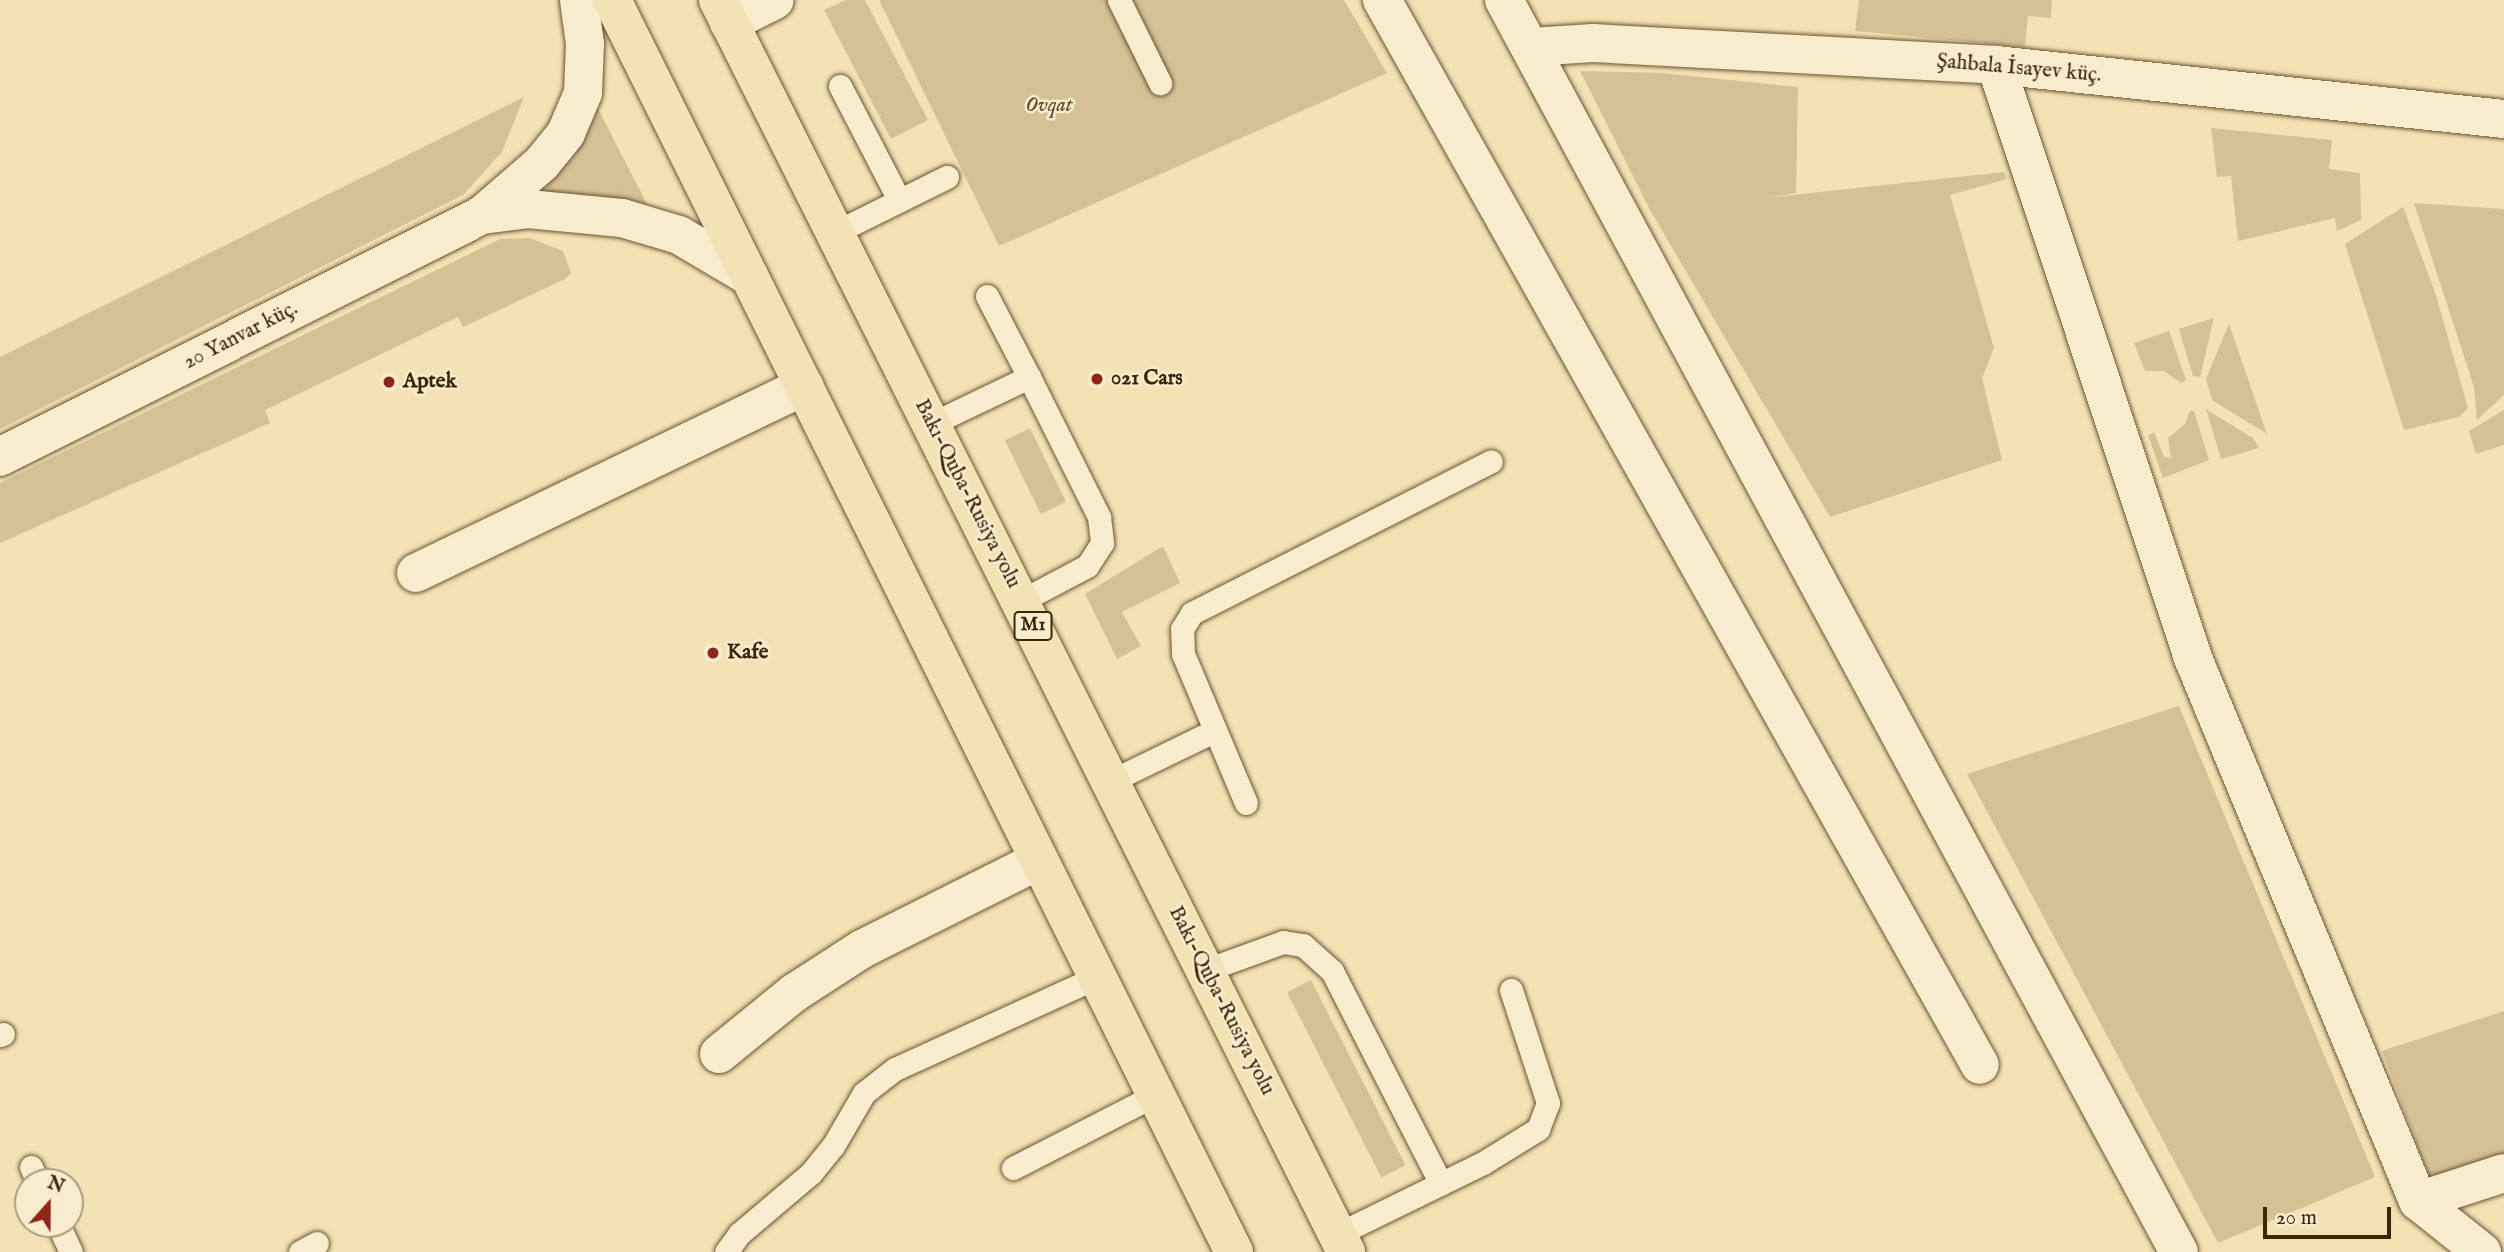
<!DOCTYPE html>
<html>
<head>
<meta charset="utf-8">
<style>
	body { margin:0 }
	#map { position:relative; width:2504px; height:1252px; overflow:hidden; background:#f3e2b3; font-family:"IM FELL English",serif }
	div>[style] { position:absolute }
	.green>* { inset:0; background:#d4c296; transform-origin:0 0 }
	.roads { filter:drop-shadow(0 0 2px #6a5533) drop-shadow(0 0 2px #6a5533) }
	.service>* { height:23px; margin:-11.5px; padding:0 11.5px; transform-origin:11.5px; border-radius:11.5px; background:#f7ecce }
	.minor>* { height:38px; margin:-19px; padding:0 19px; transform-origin:19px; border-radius:19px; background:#f7ecce }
	.tertiary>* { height:38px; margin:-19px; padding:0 19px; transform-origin:19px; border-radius:19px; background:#f7ecce }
	.trunk>* { height:38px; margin:-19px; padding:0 19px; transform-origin:19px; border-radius:19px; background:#f3e2b3 }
	.dots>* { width:19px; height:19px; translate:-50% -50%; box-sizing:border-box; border:4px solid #f7ecce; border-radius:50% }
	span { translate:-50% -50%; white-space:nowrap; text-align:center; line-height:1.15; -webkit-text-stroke:5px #f7ecce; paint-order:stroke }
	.shield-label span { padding:2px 5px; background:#f7ecce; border:2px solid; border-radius:5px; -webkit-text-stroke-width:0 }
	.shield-label { font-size:19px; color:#3c2608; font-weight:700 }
	.street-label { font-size:21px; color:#3c2608 }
	.park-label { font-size:21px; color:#624d2c; font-style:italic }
	.poi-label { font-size:21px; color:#3c2608; font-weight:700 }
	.left { translate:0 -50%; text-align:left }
	.north { position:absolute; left:14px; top:1168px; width:70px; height:70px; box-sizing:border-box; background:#f7ecce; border:2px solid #ac9d7f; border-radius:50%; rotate:21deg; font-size:19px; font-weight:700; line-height:28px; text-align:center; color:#3c2608 }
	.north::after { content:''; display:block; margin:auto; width:24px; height:32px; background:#8f2418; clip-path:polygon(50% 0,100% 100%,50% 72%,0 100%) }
	.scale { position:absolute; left:2263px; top:1207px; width:128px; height:32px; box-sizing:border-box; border:4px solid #3c2608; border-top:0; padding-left:9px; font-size:21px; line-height:24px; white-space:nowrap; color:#3c2608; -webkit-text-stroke:5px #f7ecce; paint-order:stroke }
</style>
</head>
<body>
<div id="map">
	<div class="green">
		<div style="clip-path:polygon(846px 0,865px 0,928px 120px,891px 139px,824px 10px)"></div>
		<div style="clip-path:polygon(879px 0,1344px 0,1387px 73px,999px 246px)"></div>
		<div style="clip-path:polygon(1859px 0,2052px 0,2051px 18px,2028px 16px,2025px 47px,1855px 31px)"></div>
		<div style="clip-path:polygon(1580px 71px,1662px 73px,1798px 87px,1796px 193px,1763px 198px,2004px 172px,2007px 179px,1950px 195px,1994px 348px,1982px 378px,2002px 460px,1830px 517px,1650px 210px)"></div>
		<div style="clip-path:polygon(524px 97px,502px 152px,463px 195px,0 429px,0 357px)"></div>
		<div style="clip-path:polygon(594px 101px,648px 206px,544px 193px)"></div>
		<div style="clip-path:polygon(2211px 128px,2332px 140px,2329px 169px,2360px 173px,2361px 220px,2337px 231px,2335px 218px,2238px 241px,2231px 176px,2217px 177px)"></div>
		<div style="clip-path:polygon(2414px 203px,2504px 209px,2504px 395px,2477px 420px,2474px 387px)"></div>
		<div style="clip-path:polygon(2403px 207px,2435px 292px,2468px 408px,2459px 417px,2404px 430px,2345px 244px)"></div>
		<div style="clip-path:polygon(530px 238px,563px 251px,571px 273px,565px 279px,463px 327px,458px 317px,265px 410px,270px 423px,0 543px,0 483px,500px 239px)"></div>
		<div style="clip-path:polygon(2214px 318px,2200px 377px,2193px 376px,2179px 329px)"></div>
		<div style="clip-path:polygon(2229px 324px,2267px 434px,2212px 400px,2206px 379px)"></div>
		<div style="clip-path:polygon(2169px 331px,2186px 380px,2181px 383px,2164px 371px,2145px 371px,2134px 343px)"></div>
		<div style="clip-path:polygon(2206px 409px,2253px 438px,2259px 448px,2221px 459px)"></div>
		<div style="clip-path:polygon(2504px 410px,2504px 445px,2476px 454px,2469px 431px)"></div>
		<div style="clip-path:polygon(2190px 411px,2194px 411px,2209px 460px,2163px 478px,2148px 435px,2154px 432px,2164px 457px,2171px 458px,2168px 438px,2185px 424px)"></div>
		<div style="left:1030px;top:428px;width:82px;height:28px;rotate:64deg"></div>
		<div style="clip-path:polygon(1163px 546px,1180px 583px,1122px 612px,1141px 646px,1117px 659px,1085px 594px)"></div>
		<div style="clip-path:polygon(2179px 706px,2375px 1177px,2218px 1243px,1967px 774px)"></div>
		<div style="left:1311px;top:980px;width:208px;height:27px;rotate:63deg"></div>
		<div style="clip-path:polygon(2504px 1011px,2504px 1156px,2430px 1179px,2382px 1051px)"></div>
	</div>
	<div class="roads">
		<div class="service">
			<div style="left:1119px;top:0;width:93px;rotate:63.7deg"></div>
			<div style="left:840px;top:86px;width:128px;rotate:62.6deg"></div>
			<div style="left:836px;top:232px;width:124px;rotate:-26.4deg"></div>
			<div style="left:987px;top:296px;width:91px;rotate:62.6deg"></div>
			<div style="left:931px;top:424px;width:109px;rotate:-25.6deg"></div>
			<div style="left:1029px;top:377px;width:157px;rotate:63.4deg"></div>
			<div style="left:1099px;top:517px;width:26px;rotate:83deg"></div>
			<div style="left:1102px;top:543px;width:27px;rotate:123deg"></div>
			<div style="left:1087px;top:566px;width:75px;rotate:152.1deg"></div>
			<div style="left:1111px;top:781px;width:114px;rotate:-25.9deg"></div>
			<div style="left:1246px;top:803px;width:162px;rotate:-112.9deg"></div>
			<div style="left:1183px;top:654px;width:25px;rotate:-92deg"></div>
			<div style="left:1182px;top:629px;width:19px;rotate:-58deg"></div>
			<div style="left:1192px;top:613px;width:335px;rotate:-26.9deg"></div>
			<div style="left:1206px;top:970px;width:82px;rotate:-20deg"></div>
			<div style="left:1283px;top:942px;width:20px;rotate:9deg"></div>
			<div style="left:1303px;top:945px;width:39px;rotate:42deg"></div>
			<div style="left:1332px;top:971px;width:239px;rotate:62.9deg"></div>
			<div style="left:0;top:1035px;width:3px;rotate:-18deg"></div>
			<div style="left:31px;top:1167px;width:17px;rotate:65deg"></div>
			<div style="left:1013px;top:1168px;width:160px;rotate:-27.2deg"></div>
			<div style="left:58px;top:1224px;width:31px;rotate:65deg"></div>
			<div style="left:1338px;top:1234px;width:161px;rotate:-26.1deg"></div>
			<div style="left:1483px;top:1163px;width:65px;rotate:-31.7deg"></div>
			<div style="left:1538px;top:1129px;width:28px;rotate:-69deg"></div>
			<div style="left:1548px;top:1103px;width:119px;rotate:-108.1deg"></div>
			<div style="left:300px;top:1252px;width:19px;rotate:-28deg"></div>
			<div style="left:726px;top:1252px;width:22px;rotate:-54deg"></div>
			<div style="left:739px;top:1234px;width:94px;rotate:-40.3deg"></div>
			<div style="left:811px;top:1173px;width:35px;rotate:-51deg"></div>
			<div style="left:833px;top:1146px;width:61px;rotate:-59.7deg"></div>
			<div style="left:864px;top:1093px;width:39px;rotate:-38deg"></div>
			<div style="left:895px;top:1069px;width:222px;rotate:-24.5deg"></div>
		</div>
		<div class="minor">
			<div style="left:1382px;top:0;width:1221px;rotate:60.69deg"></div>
			<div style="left:1504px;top:0;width:1422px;rotate:61.67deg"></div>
			<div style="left:1531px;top:47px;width:62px;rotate:-3.7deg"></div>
			<div style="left:1593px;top:43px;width:404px;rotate:3.1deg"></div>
			<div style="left:1996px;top:65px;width:511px;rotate:6.07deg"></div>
			<div style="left:1996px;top:65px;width:625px;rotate:71.62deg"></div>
			<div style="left:2193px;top:658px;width:588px;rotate:67.49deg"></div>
			<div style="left:2418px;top:1201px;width:82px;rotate:38.6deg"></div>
			<div style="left:482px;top:215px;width:46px;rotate:-7.4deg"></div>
			<div style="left:528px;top:209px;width:94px;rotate:5.5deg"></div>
			<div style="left:622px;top:218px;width:59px;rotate:16.6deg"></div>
			<div style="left:679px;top:235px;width:82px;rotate:30.6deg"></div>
			<div style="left:0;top:457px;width:539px;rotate:-26.66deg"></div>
			<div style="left:482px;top:215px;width:79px;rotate:-40.9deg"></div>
			<div style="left:542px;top:163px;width:38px;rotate:-51deg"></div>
			<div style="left:566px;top:133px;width:43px;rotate:-67deg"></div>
			<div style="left:583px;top:93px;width:49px;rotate:-87.7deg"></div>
			<div style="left:585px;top:44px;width:44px;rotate:-97.8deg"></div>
			<div style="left:416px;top:573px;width:431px;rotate:-25.7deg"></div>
			<div style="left:719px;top:1054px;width:97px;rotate:-39.1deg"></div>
			<div style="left:794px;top:993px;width:81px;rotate:-32.9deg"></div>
			<div style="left:862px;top:949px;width:197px;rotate:-26.6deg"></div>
			<div style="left:2418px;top:1201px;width:90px;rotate:-18deg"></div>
		</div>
		<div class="tertiary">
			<div style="left:729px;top:23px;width:51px;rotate:-26.6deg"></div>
		</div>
		<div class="trunk">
			<div style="left:612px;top:0;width:1398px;rotate:63.58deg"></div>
			<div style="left:718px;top:0;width:1401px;rotate:63.36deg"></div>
		</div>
	</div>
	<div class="dots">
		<div style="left:1097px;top:379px;background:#8f2418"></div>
		<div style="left:389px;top:382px;background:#8f2418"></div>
		<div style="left:713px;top:653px;background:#8f2418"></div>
	</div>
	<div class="shield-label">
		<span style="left:1033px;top:626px">M1</span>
	</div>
	<div class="street-label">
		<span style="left:2019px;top:69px;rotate:5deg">Şahbala İsayev küç.</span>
		<span style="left:241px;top:336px;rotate:-27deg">20 Yanvar küç.</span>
		<span style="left:967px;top:494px;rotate:63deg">Bakı-Quba-Rusiya yolu</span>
		<span style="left:1221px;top:1001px;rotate:63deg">Bakı-Quba-Rusiya yolu</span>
	</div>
	<div class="park-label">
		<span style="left:1049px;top:106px">Ovqat</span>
	</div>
	<div class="poi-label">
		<span class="left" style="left:1111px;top:379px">021 Cars</span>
		<span class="left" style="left:403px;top:382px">Aptek</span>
		<span class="left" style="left:727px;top:653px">Kafe</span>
	</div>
	<div class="north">N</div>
	<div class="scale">20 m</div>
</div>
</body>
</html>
